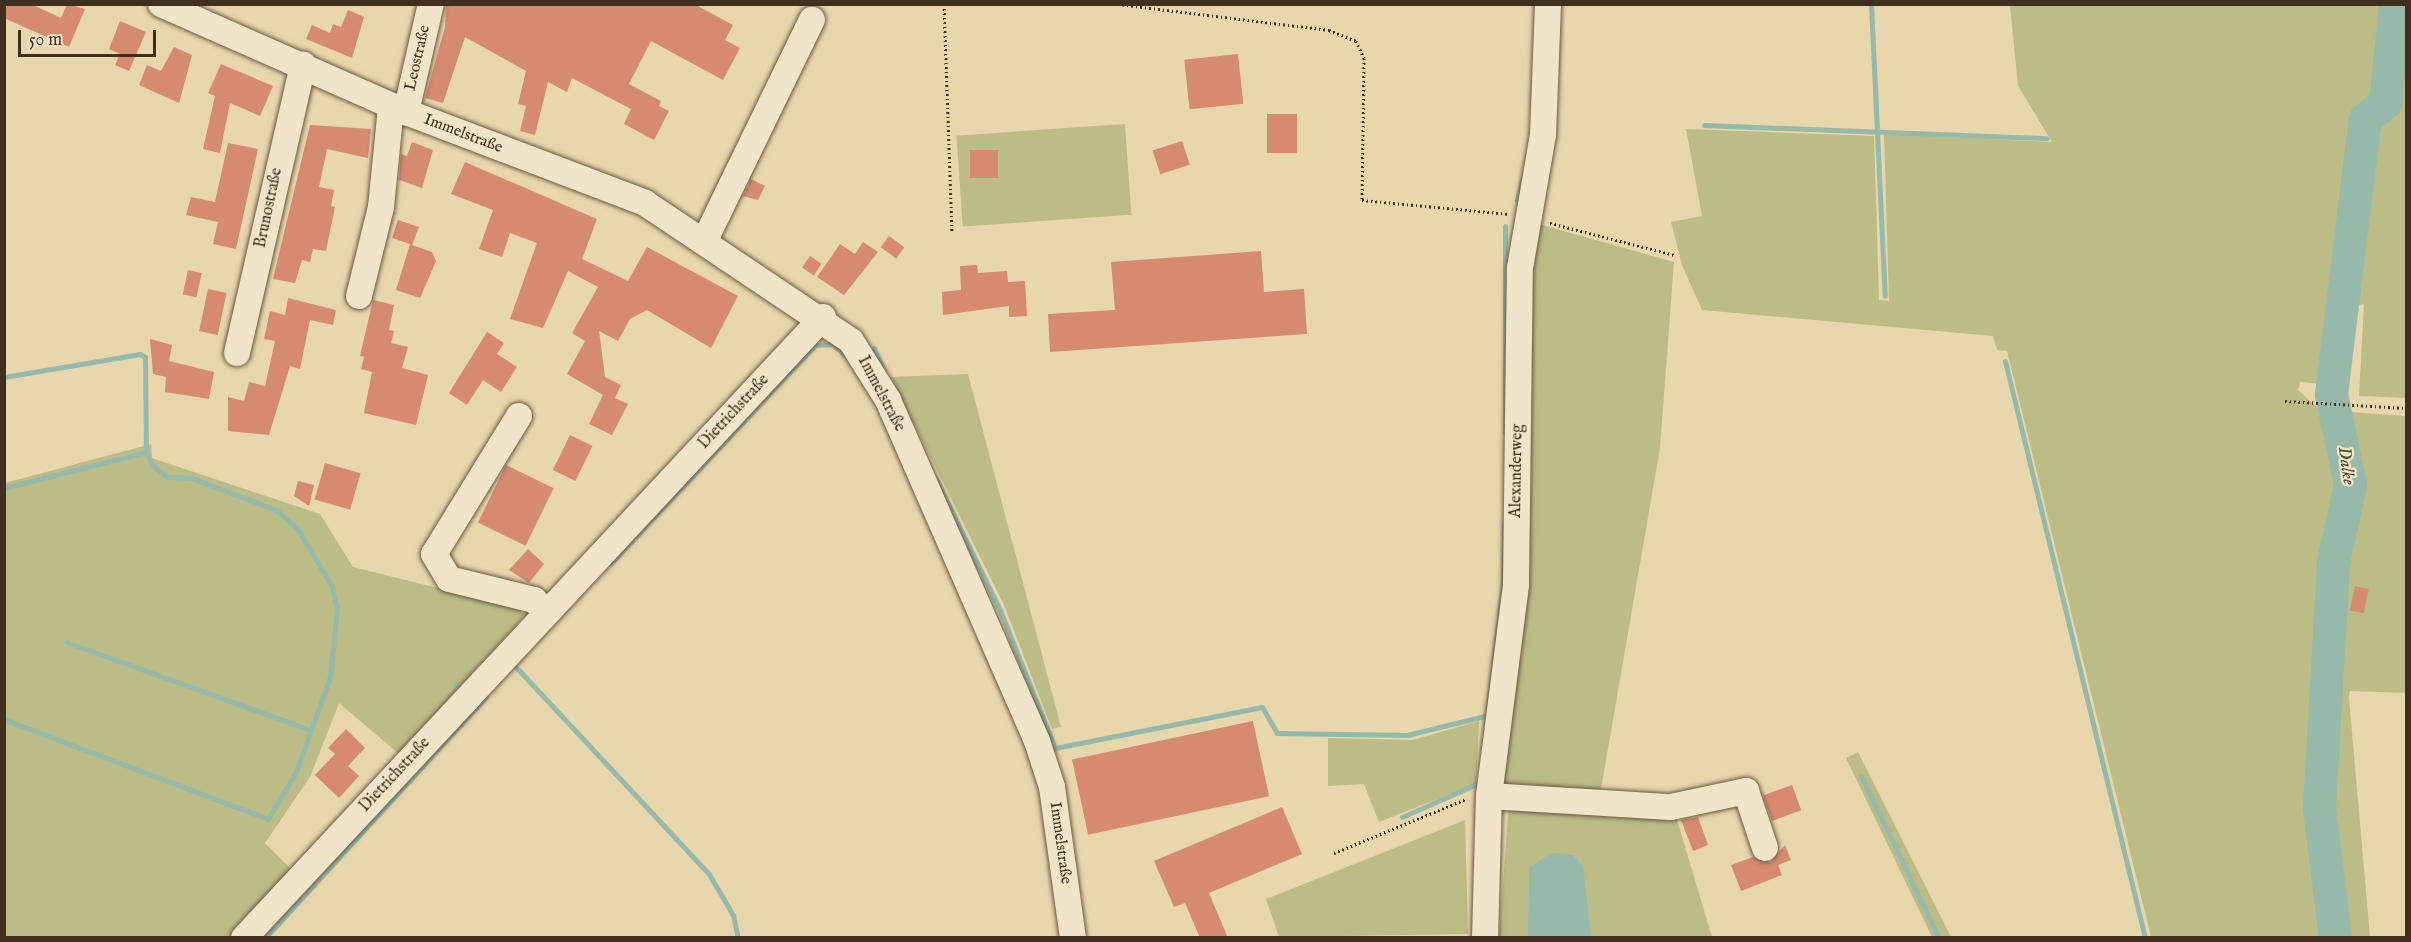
<!DOCTYPE html>
<html>
<head>
<meta charset="utf-8">
<style>
	body { margin:0 }
	#map { position:relative; width:2411px; height:942px; overflow:hidden; background:#e8d6ac; font-family:"IM FELL English",serif }
	div>[style] { position:absolute }
	.green>* { inset:0; background:#bcbc86; transform-origin:0 0 }
	.water>* { inset:0; background:#97b9aa }
	.stream>* { height:5px; margin:-2.5px; padding:0 2.5px; transform-origin:2.5px; border-radius:2.5px; background:#97b9aa }
	.river>* { height:33px; margin:-16.5px; padding:0 16.5px; transform-origin:16.5px; border-radius:16.5px; background:#97b9aa }
	.building>* { inset:0; background:#d68a70; transform-origin:0 0 }
	.path>* { height:3px; margin-top:-1.5px; transform-origin:0; background:repeating-linear-gradient(90deg,#402e1e 0 1.5px,transparent 0 4.5px) }
	.roads { filter:drop-shadow(0 0 2px #6a5842) drop-shadow(0 0 2px #6a5842) }
	.minor>* { height:26px; margin:-13px; padding:0 13px; transform-origin:13px; border-radius:13px; background:#f0e4c9 }
	span { translate:-50% -50%; white-space:nowrap; text-align:center; line-height:1.15; -webkit-text-stroke:4.5px #f0e4c9; paint-order:stroke }
	.street-label { font-size:16px; color:#402e1e }
	.water-label { font-size:18px; color:#514a3a; font-style:italic }
	.frame { position:absolute; inset:0; border:6px solid #402e1e; pointer-events:none }
	.scale { position:absolute; left:18px; top:30px; width:138px; height:27px; box-sizing:border-box; border:3px solid #402e1e; border-top:0; padding-left:8px; font-size:18px; line-height:21px; white-space:nowrap; color:#402e1e; -webkit-text-stroke:4px #f0e4c9; paint-order:stroke }
</style>
</head>
<body>
<div id="map">
	<div class="green">
		<div style="clip-path:polygon(2010px 5px,2406px 5px,2406px 398px,2359px 396px,2364px 304px,2352px 306px,2347px 386px,2300px 382px,2298px 390px,2320px 410px,2406px 416px,2406px 693px,2350px 691px,2349px 698px,2370px 937px,2151px 937px,2007px 351px,1997px 350px,1993px 336px,1702px 310px,1682px 265px,1671px 222px,1702px 216px,1686px 129px,1874px 136px,1879px 300px,1889px 301px,1884px 134px,2052px 142px,2018px 86px)"></div>
		<div style="left:1125px;top:124px;width:91px;height:169px;rotate:86deg"></div>
		<div style="clip-path:polygon(1535px 223px,1674px 262px,1660px 448px,1600px 795px,1504px 790px,1496px 771px,1526px 269px)"></div>
		<div style="clip-path:polygon(968px 374px,1061px 727px,1052px 729px,1004px 605px,891px 377px)"></div>
		<div style="clip-path:polygon(151px 444px,152px 458px,320px 514px,353px 567px,518px 608px,524px 616px,399px 754px,339px 703px,310px 777px,265px 843px,293px 871px,230px 937px,5px 938px,5px 483px)"></div>
		<div style="clip-path:polygon(1479px 721px,1476px 784px,1379px 822px,1364px 784px,1328px 786px,1328px 738px,1413px 740px)"></div>
		<div style="clip-path:polygon(1858px 752px,1951px 937px,1932px 937px,1846px 758px)"></div>
		<div style="clip-path:polygon(1509px 802px,1675px 813px,1712px 937px,1499px 938px)"></div>
		<div style="clip-path:polygon(1465px 820px,1468px 934px,1279px 937px,1266px 899px)"></div>
	</div>
	<div class="water">
		<div style="clip-path:polygon(1551px 853px,1573px 855px,1583px 865px,1591px 937px,1528px 937px,1529px 868px)"></div>
	</div>
	<div class="stream">
		<div style="left:1871px;top:4px;width:292px;rotate:87.3deg"></div>
		<div style="left:1704px;top:125px;width:343px;rotate:2.2deg"></div>
		<div style="left:1517px;top:200px;width:31px;rotate:-75deg"></div>
		<div style="left:1505px;top:226px;width:206px;rotate:90deg"></div>
		<div style="left:874px;top:348px;width:27px;rotate:66deg"></div>
		<div style="left:2005px;top:361px;width:594px;rotate:76.36deg"></div>
		<div style="left:4px;top:377px;width:138px;rotate:-9.6deg"></div>
		<div style="left:140px;top:354px;width:6px;rotate:31deg"></div>
		<div style="left:145px;top:357px;width:95px;rotate:89.4deg"></div>
		<div style="left:146px;top:452px;width:14px;rotate:65deg"></div>
		<div style="left:152px;top:465px;width:19px;rotate:39deg"></div>
		<div style="left:167px;top:477px;width:25px;rotate:2deg"></div>
		<div style="left:192px;top:478px;width:90px;rotate:20.9deg"></div>
		<div style="left:276px;top:510px;width:28px;rotate:41deg"></div>
		<div style="left:297px;top:528px;width:68px;rotate:58.9deg"></div>
		<div style="left:332px;top:586px;width:24px;rotate:78deg"></div>
		<div style="left:337px;top:609px;width:68px;rotate:95.9deg"></div>
		<div style="left:330px;top:677px;width:101px;rotate:109.7deg"></div>
		<div style="left:296px;top:772px;width:55px;rotate:120.8deg"></div>
		<div style="left:268px;top:819px;width:282px;rotate:-159.3deg"></div>
		<div style="left:937px;top:481px;width:144px;rotate:64deg"></div>
		<div style="left:1000px;top:610px;width:149px;rotate:68.3deg"></div>
		<div style="left:1055px;top:748px;width:211px;rotate:-11.2deg"></div>
		<div style="left:1262px;top:707px;width:30px;rotate:60deg"></div>
		<div style="left:1277px;top:733px;width:130px;rotate:0.9deg"></div>
		<div style="left:1407px;top:735px;width:80px;rotate:-13.7deg"></div>
		<div style="left:4px;top:488px;width:146px;rotate:-14.2deg"></div>
		<div style="left:611px;top:563px;width:299px;rotate:-46.9deg"></div>
		<div style="left:815px;top:345px;width:18px;rotate:-3deg"></div>
		<div style="left:833px;top:344px;width:22px;rotate:43deg"></div>
		<div style="left:66px;top:642px;width:260px;rotate:19.8deg"></div>
		<div style="left:515px;top:666px;width:284px;rotate:47deg"></div>
		<div style="left:709px;top:874px;width:48px;rotate:59.7deg"></div>
		<div style="left:733px;top:915px;width:24px;rotate:78deg"></div>
		<div style="left:456px;top:684px;width:8px;rotate:45deg"></div>
		<div style="left:1483px;top:749px;width:166px;rotate:-83.1deg"></div>
		<div style="left:1503px;top:584px;width:59px;rotate:-89deg"></div>
		<div style="left:1861px;top:776px;width:180px;rotate:64.3deg"></div>
		<div style="left:1402px;top:817px;width:86px;rotate:-23.9deg"></div>
		<div style="left:265px;top:938px;width:327px;rotate:-47.5deg"></div>
	</div>
	<div class="river">
		<div style="left:2335px;top:938px;width:132px;rotate:-97deg"></div>
		<div style="left:2319px;top:807px;width:245px;rotate:-86.7deg"></div>
		<div style="left:2333px;top:562px;width:80px;rotate:-77.7deg"></div>
		<div style="left:2350px;top:484px;width:92px;rotate:-101.9deg"></div>
		<div style="left:2331px;top:394px;width:277px;rotate:-83deg"></div>
		<div style="left:2365px;top:119px;width:26px;rotate:-39deg"></div>
		<div style="left:2385px;top:103px;width:100px;rotate:-84.2deg"></div>
	</div>
	<div class="building">
		<div style="clip-path:polygon(4px 4px,31px 4px,61px 18px,67px 4px,85px 9px,69px 47px,4px 18px)"></div>
		<div style="clip-path:polygon(446px 4px,694px 4px,733px 25px,725px 40px,740px 48px,723px 80px,651px 41px,629px 84px,661px 101px,659px 106px,669px 111px,654px 140px,624px 124px,631px 109px,572px 78px,567px 92px,548px 82px,535px 135px,520px 131px,526px 106px,518px 104px,526px 71px,465px 37px,443px 103px,425px 98px,445px 27px)"></div>
		<div style="clip-path:polygon(348px 10px,364px 17px,352px 58px,306px 39px,312px 25px,330px 33px,333px 24px,341px 27px)"></div>
		<div style="clip-path:polygon(120px 21px,146px 32px,129px 71px,115px 65px,120px 54px,109px 49px)"></div>
		<div style="clip-path:polygon(174px 47px,192px 55px,179px 103px,139px 85px,147px 65px,161px 71px)"></div>
		<div style="left:1238px;top:54px;width:50px;height:54px;rotate:84deg"></div>
		<div style="clip-path:polygon(221px 64px,273px 86px,260px 116px,230px 103px,220px 153px,203px 149px,215px 96px,208px 93px)"></div>
		<div style="left:1267px;top:114px;width:30px;height:39px"></div>
		<div style="clip-path:polygon(310px 125px,371px 129px,368px 158px,327px 149px,319px 187px,334px 190px,331px 206px,335px 207px,326px 251px,313px 249px,310px 262px,302px 260px,295px 283px,273px 279px)"></div>
		<div style="left:1182px;top:141px;width:25px;height:31px;rotate:72deg"></div>
		<div style="clip-path:polygon(412px 142px,433px 150px,422px 188px,399px 180px,401px 154px,407px 156px)"></div>
		<div style="clip-path:polygon(228px 143px,258px 149px,236px 249px,213px 244px,218px 222px,186px 215px,191px 197px,215px 202px)"></div>
		<div style="left:970px;top:150px;width:28px;height:28px"></div>
		<div style="clip-path:polygon(465px 162px,597px 219px,582px 259px,628px 281px,647px 247px,738px 296px,711px 348px,647px 310px,630px 319px,618px 341px,599px 331px,605px 377px,621px 385px,615px 398px,628px 404px,612px 435px,589px 424px,603px 395px,567px 374px,585px 341px,572px 333px,598px 287px,568px 271px,543px 328px,510px 319px,537px 243px,510px 233px,502px 257px,479px 249px,493px 210px,451px 194px)"></div>
		<div style="clip-path:polygon(751px 179px,765px 186px,758px 200px,743px 196px)"></div>
		<div style="clip-path:polygon(398px 220px,419px 227px,412px 245px,432px 252px,436px 261px,420px 298px,396px 290px,410px 244px,392px 238px)"></div>
		<div style="left:889px;top:236px;width:19px;height:14px;rotate:36deg"></div>
		<div style="clip-path:polygon(863px 242px,878px 252px,844px 295px,817px 277px,840px 244px,855px 254px)"></div>
		<div style="clip-path:polygon(1261px 251px,1264px 292px,1304px 289px,1307px 334px,1050px 352px,1048px 314px,1115px 310px,1111px 262px)"></div>
		<div style="left:810px;top:256px;width:14px;height:14px;rotate:34deg"></div>
		<div style="clip-path:polygon(977px 265px,978px 273px,1007px 271px,1008px 282px,1025px 281px,1027px 316px,1009px 317px,1009px 306px,943px 315px,942px 292px,961px 290px,960px 266px)"></div>
		<div style="left:188px;top:270px;width:14px;height:25px;rotate:12deg"></div>
		<div style="left:208px;top:289px;width:19px;height:43px;rotate:12deg"></div>
		<div style="clip-path:polygon(288px 298px,336px 310px,333px 325px,310px 320px,300px 369px,290px 366px,269px 435px,228px 431px,228px 397px,244px 401px,249px 382px,265px 386px,275px 341px,264px 339px,270px 311px,285px 315px)"></div>
		<div style="clip-path:polygon(373px 300px,394px 305px,389px 330px,394px 331px,391px 343px,408px 347px,402px 368px,428px 375px,416px 425px,364px 413px,372px 372px,361px 369px,364px 357px,360px 356px)"></div>
		<div style="clip-path:polygon(487px 332px,504px 343px,497px 354px,517px 367px,501px 392px,483px 380px,467px 405px,449px 393px)"></div>
		<div style="clip-path:polygon(150px 339px,172px 345px,169px 361px,214px 372px,209px 399px,165px 392px,166px 377px,153px 374px)"></div>
		<div style="left:570px;top:435px;width:25px;height:39px;rotate:26deg"></div>
		<div style="left:325px;top:463px;width:37px;height:38px;rotate:16deg"></div>
		<div style="left:506px;top:465px;width:53px;height:64px;rotate:26deg"></div>
		<div style="clip-path:polygon(298px 481px,314px 485px,309px 506px,294px 496px)"></div>
		<div style="clip-path:polygon(528px 549px,544px 564px,529px 583px,509px 570px)"></div>
		<div style="left:2355px;top:586px;width:14px;height:25px;rotate:12deg"></div>
		<div style="left:1253px;top:721px;width:77px;height:185px;rotate:78deg"></div>
		<div style="clip-path:polygon(346px 729px,365px 748px,348px 766px,359px 776px,339px 798px,315px 775px,335px 754px,328px 748px)"></div>
		<div style="left:1792px;top:785px;width:27px;height:31px;rotate:70deg"></div>
		<div style="clip-path:polygon(1282px 807px,1302px 854px,1209px 893px,1228px 938px,1200px 938px,1185px 903px,1174px 907px,1154px 861px)"></div>
		<div style="clip-path:polygon(1698px 817px,1708px 845px,1693px 851px,1681px 820px)"></div>
		<div style="clip-path:polygon(1785px 845px,1791px 860px,1778px 865px,1782px 875px,1741px 891px,1731px 865px,1753px 857px,1770px 862px)"></div>
	</div>
	<div class="path">
		<div style="left:944px;top:4px;width:229px;rotate:88deg"></div>
		<div style="left:1118px;top:4px;width:213px;rotate:7deg"></div>
		<div style="left:1329px;top:30px;width:29px;rotate:22deg"></div>
		<div style="left:1356px;top:41px;width:19px;rotate:65deg"></div>
		<div style="left:1364px;top:58px;width:142px;rotate:90.8deg"></div>
		<div style="left:1362px;top:200px;width:148px;rotate:5.4deg"></div>
		<div style="left:1550px;top:223px;width:129px;rotate:14.4deg"></div>
		<div style="left:2285px;top:401px;width:121px;rotate:3.3deg"></div>
		<div style="left:1334px;top:853px;width:143px;rotate:-22.2deg"></div>
	</div>
	<div class="roads">
		<div class="minor">
			<div style="left:161px;top:4px;width:268px;rotate:23.8deg"></div>
			<div style="left:406px;top:112px;width:256px;rotate:20.8deg"></div>
			<div style="left:645px;top:203px;width:248px;rotate:33.8deg"></div>
			<div style="left:851px;top:341px;width:70px;rotate:57.9deg"></div>
			<div style="left:888px;top:400px;width:372px;rotate:66.4deg"></div>
			<div style="left:1037px;top:741px;width:48px;rotate:71.9deg"></div>
			<div style="left:1052px;top:787px;width:152px;rotate:82.1deg"></div>
			<div style="left:406px;top:112px;width:111px;rotate:-77deg"></div>
			<div style="left:704px;top:242px;width:247px;rotate:-64.1deg"></div>
			<div style="left:359px;top:296px;width:92px;rotate:-76.1deg"></div>
			<div style="left:381px;top:207px;width:101px;rotate:-84.3deg"></div>
			<div style="left:237px;top:353px;width:296px;rotate:-77.1deg"></div>
			<div style="left:519px;top:416px;width:162px;rotate:121.6deg"></div>
			<div style="left:434px;top:554px;width:29px;rotate:59deg"></div>
			<div style="left:449px;top:579px;width:88px;rotate:13.9deg"></div>
			<div style="left:534px;top:600px;width:18px;rotate:43deg"></div>
			<div style="left:1489px;top:796px;width:182px;rotate:3.5deg"></div>
			<div style="left:1671px;top:807px;width:77px;rotate:-12deg"></div>
			<div style="left:1746px;top:791px;width:60px;rotate:71.6deg"></div>
			<div style="left:244px;top:938px;width:849px;rotate:-47deg"></div>
			<div style="left:1485px;top:938px;width:142px;rotate:-88.4deg"></div>
			<div style="left:1489px;top:796px;width:214px;rotate:-82.7deg"></div>
			<div style="left:1516px;top:584px;width:316px;rotate:-89.3deg"></div>
			<div style="left:1520px;top:268px;width:135px;rotate:-80.2deg"></div>
			<div style="left:1543px;top:135px;width:131px;rotate:-87.8deg"></div>
		</div>
	</div>
	<div class="street-label">
		<span style="left:418px;top:58px;rotate:-77deg">Leostraße</span>
		<span style="left:463px;top:134px;rotate:21deg">Immelstraße</span>
		<span style="left:269px;top:208px;rotate:-78deg">Brunostraße</span>
		<span style="left:881px;top:394px;rotate:62deg">Immelstraße</span>
		<span style="left:734px;top:412px;rotate:-47deg">Dietrichstraße</span>
		<span style="left:1517px;top:471px;rotate:-89deg">Alexanderweg</span>
		<span style="left:395px;top:775px;rotate:-47deg">Dietrichstraße</span>
		<span style="left:1060px;top:843px;rotate:82deg">Immelstraße</span>
	</div>
	<div class="water-label">
		<span style="left:2345px;top:466px;rotate:82deg">Dalke</span>
	</div>
	<div class="frame"></div>
	<div class="scale">50 m</div>
</div>
</body>
</html>
